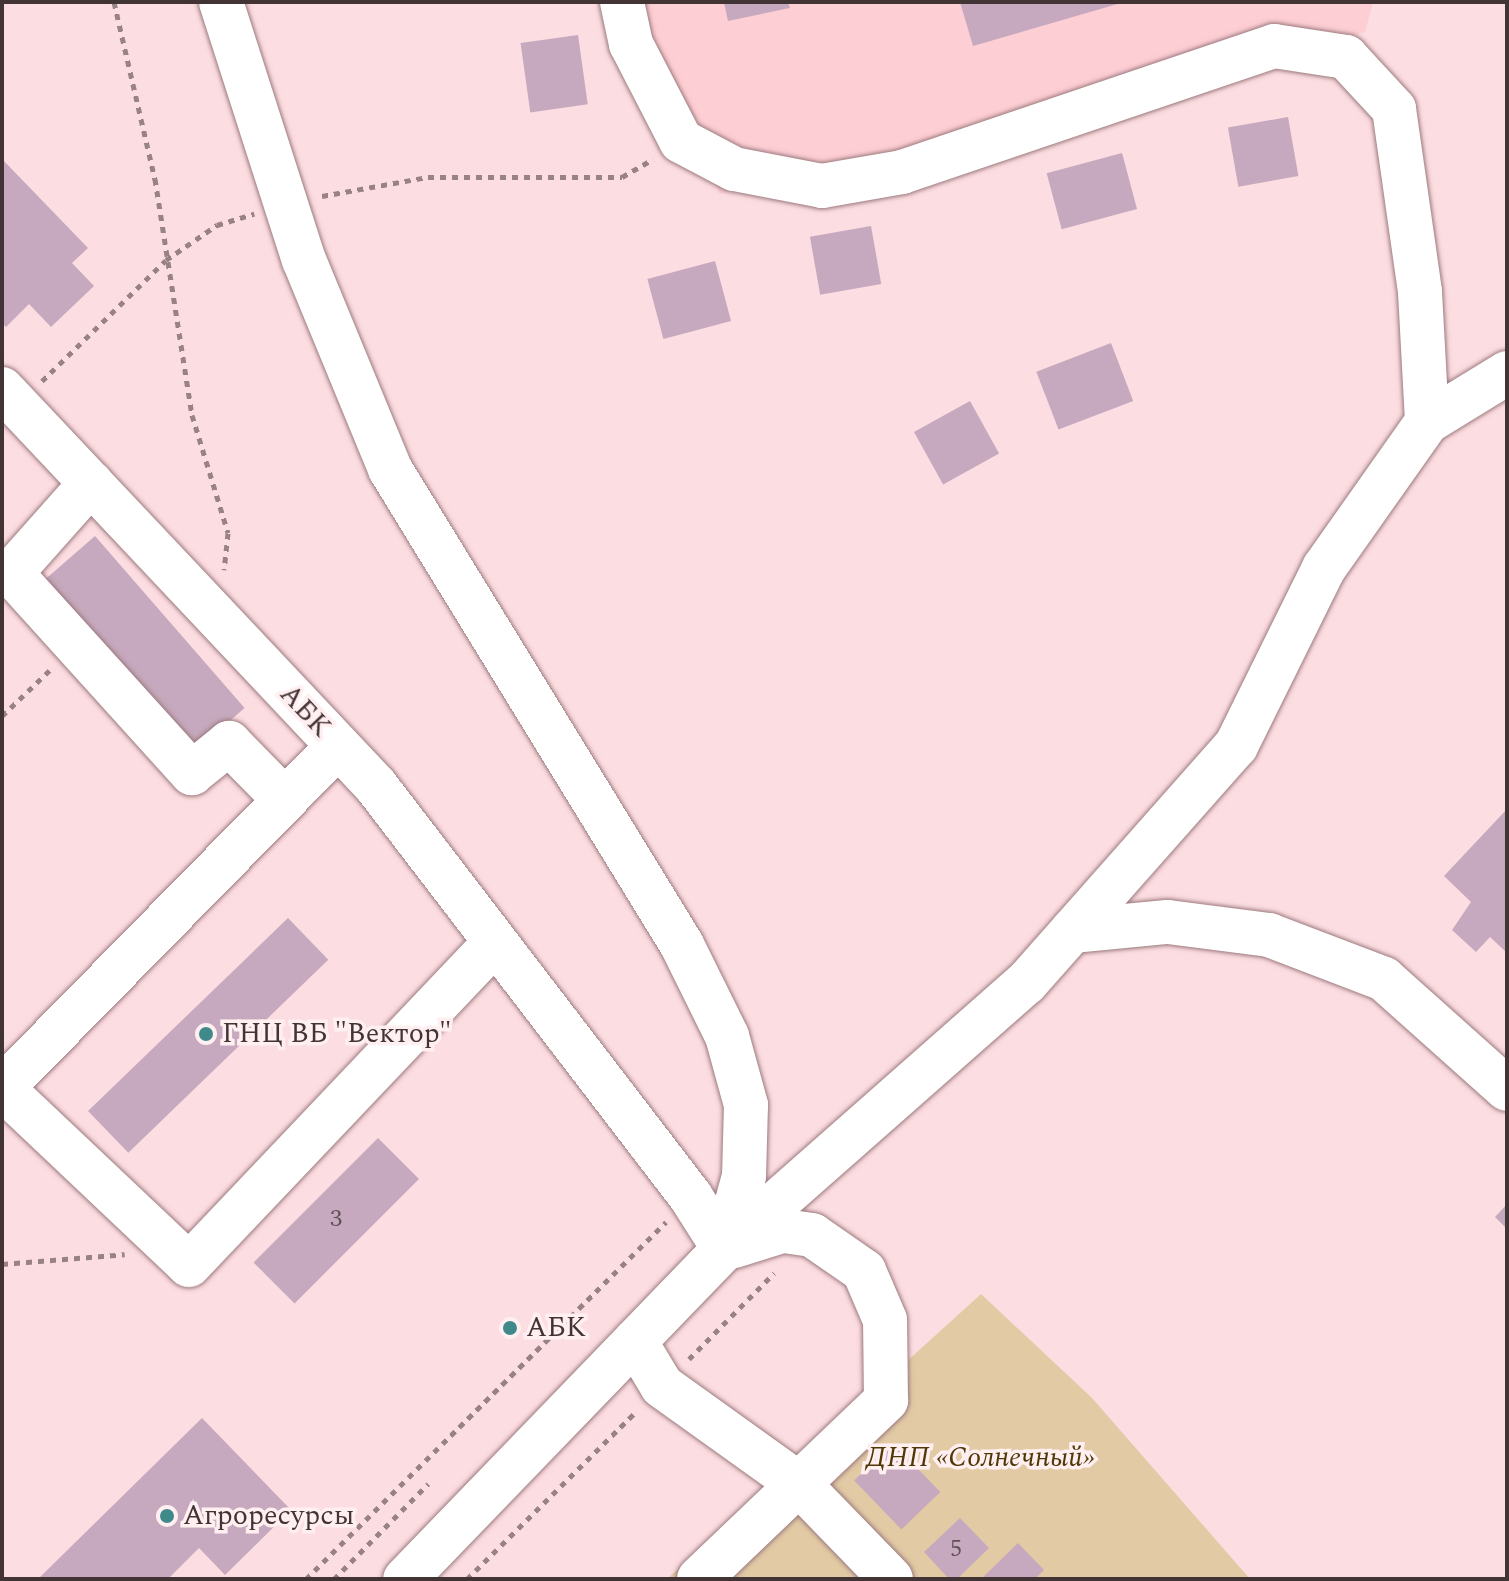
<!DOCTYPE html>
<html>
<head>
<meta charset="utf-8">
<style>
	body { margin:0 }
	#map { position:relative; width:1509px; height:1581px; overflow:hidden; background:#fcdde1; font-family:Spectral,serif }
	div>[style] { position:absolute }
	.built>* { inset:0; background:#fdced4 }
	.green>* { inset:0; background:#e2caa5 }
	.building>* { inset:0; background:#c6a9be; transform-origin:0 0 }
	.path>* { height:5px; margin-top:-2.5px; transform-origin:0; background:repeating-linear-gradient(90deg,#988285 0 6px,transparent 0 12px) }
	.roads { filter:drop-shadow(0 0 2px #9c7a7e) drop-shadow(0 0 2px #9c7a7e) }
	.minor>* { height:44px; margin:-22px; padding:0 22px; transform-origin:22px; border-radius:22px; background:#fff }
	.dots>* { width:22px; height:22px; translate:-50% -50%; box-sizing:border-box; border:4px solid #ffeff1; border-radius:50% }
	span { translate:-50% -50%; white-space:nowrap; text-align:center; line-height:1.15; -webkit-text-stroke:7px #ffeff1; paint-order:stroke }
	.number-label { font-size:24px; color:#635057 }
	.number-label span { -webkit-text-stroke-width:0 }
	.street-label { font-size:28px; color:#423335 }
	.poi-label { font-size:28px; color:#423335 }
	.left { translate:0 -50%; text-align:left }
	.park-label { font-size:28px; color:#503706; font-style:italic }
	.frame { position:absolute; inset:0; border:4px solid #423335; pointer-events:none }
</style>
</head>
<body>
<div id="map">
	<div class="built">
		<div style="clip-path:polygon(636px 2px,1373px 2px,1365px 32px,720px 194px)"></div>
	</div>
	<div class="green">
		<div style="clip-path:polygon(981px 1294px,1092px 1398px,1250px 1579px,667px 1579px)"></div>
	</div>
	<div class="building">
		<div style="clip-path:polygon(724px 2px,788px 2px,790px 8px,728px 21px)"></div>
		<div style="clip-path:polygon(960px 2px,1120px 2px,1121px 3px,973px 46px)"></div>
		<div style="left:578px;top:35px;width:70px;height:58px;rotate:82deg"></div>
		<div style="left:1288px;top:117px;width:60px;height:61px;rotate:80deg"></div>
		<div style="left:1122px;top:153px;width:58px;height:78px;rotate:75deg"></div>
		<div style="clip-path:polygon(2px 159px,88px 248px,72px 263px,94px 286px,51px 327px,29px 304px,6px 327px,2px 323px)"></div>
		<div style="left:871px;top:226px;width:59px;height:62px;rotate:80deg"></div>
		<div style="left:715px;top:261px;width:62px;height:70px;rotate:75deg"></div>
		<div style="left:1111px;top:343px;width:62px;height:80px;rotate:69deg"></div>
		<div style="left:970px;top:401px;width:60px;height:64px;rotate:61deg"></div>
		<div style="left:95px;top:536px;width:228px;height:67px;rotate:49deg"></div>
		<div style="clip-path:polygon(1507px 809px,1507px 953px,1490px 937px,1476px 952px,1452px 930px,1471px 902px,1444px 876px)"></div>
		<div style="left:288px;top:918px;width:58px;height:278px;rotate:46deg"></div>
		<div style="left:378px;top:1138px;width:58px;height:176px;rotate:45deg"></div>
		<div style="clip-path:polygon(1507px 1204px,1507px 1229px,1495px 1217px)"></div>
		<div style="clip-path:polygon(202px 1418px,291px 1510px,225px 1575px,199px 1548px,168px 1579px,38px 1579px)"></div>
		<div style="left:893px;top:1443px;width:68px;height:54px;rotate:46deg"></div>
		<div style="clip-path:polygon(960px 1518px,989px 1548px,957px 1579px,949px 1579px,924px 1552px)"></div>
		<div style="clip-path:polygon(1018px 1543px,1044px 1570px,1035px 1579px,981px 1579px)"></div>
	</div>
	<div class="path">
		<div style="left:114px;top:2px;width:182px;rotate:77deg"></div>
		<div style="left:155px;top:179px;width:239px;rotate:81.1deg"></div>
		<div style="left:192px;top:415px;width:123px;rotate:73deg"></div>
		<div style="left:228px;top:533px;width:37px;rotate:96deg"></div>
		<div style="left:322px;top:196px;width:108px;rotate:-10.2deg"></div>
		<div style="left:428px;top:177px;width:194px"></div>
		<div style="left:622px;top:177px;width:36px;rotate:-30deg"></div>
		<div style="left:42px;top:381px;width:173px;rotate:-44.3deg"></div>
		<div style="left:166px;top:260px;width:62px;rotate:-34.5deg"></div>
		<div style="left:217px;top:225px;width:39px;rotate:-17deg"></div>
		<div style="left:2px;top:716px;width:66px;rotate:-43.8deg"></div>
		<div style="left:2px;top:1264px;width:123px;rotate:-4.6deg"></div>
		<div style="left:689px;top:1359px;width:121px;rotate:-45.3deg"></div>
		<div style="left:306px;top:1579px;width:507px;rotate:-44.76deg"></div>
		<div style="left:334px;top:1579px;width:134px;rotate:-45.3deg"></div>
		<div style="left:467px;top:1579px;width:238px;rotate:-44.7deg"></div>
	</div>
	<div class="roads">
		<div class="minor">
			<div style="left:221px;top:2px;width:271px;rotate:72.2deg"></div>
			<div style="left:304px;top:260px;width:226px;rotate:67.6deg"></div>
			<div style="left:390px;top:469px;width:558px;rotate:58.47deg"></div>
			<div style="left:682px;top:945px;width:102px;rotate:63.7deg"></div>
			<div style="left:727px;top:1036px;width:72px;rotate:74.6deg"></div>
			<div style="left:746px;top:1105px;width:71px;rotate:91.6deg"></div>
			<div style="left:744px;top:1176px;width:76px;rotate:105.3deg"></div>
			<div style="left:724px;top:1249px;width:459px;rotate:134deg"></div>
			<div style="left:622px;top:2px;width:43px;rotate:77.9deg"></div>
			<div style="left:631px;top:44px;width:109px;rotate:62.7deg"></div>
			<div style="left:681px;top:141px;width:60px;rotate:27.8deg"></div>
			<div style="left:734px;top:169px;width:90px;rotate:10.9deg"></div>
			<div style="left:822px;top:186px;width:81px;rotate:-9.9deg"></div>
			<div style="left:902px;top:172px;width:393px;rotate:-18.7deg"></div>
			<div style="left:1274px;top:46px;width:73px;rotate:8.7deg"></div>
			<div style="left:1346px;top:57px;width:71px;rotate:47.3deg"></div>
			<div style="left:1394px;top:109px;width:185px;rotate:81.9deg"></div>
			<div style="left:1420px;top:292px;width:130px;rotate:86.9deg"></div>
			<div style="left:2px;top:389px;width:545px;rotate:46.71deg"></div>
			<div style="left:376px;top:786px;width:518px;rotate:52.53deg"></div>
			<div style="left:691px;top:1197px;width:62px;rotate:57.6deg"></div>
			<div style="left:91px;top:483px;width:120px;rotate:131.6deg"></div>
			<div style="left:11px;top:573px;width:270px;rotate:47.9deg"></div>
			<div style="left:192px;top:773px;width:48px;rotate:-39deg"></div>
			<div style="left:229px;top:743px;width:80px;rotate:45.5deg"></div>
			<div style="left:1072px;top:931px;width:96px;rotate:-5.4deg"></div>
			<div style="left:1168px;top:922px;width:102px;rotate:7.3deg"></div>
			<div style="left:1269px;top:935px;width:123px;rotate:20.9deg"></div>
			<div style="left:1384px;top:979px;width:165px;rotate:41.8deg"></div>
			<div style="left:2px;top:1088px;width:257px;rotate:43.4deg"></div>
			<div style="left:189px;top:1265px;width:445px;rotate:-46.5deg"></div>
			<div style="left:2px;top:1088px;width:479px;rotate:-45.5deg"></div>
			<div style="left:724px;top:1249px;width:402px;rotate:-41.4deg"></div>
			<div style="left:1026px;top:983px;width:317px;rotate:-48.5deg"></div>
			<div style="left:1236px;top:746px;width:199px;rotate:-63.7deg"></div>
			<div style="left:1324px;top:568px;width:179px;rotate:-54.8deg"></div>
			<div style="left:1427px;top:422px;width:94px;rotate:-31.5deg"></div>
			<div style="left:635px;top:1341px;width:52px;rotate:59deg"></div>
			<div style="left:662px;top:1386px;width:168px;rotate:35.6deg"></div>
			<div style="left:799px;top:1484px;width:132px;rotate:45.9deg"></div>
			<div style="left:699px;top:1579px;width:259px;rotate:-43.7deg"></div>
			<div style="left:886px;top:1400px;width:80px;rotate:-90.7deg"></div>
			<div style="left:885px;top:1320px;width:53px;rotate:-113.2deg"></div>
			<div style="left:864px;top:1271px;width:63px;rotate:-145.3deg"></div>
			<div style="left:812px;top:1235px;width:30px;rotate:-172deg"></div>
			<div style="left:782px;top:1231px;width:50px;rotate:162.6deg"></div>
		</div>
	</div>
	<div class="dots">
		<div style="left:206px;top:1034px;background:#40898b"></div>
		<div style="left:510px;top:1328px;background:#40898b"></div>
		<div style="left:167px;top:1516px;background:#40898b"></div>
	</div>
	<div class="number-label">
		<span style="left:336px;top:1220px">3</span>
		<span style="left:956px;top:1550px">5</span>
	</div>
	<div class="street-label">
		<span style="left:305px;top:711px;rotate:47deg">АБК</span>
	</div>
	<div class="poi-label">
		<span class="left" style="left:222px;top:1034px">ГНЦ ВБ "Вектор"</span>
		<span class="left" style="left:526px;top:1328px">АБК</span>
		<span class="left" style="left:183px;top:1516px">Агроресурсы</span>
	</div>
	<div class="park-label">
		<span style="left:980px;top:1458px">ДНП «Солнечный»</span>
	</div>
	<div class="frame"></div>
</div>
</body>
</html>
